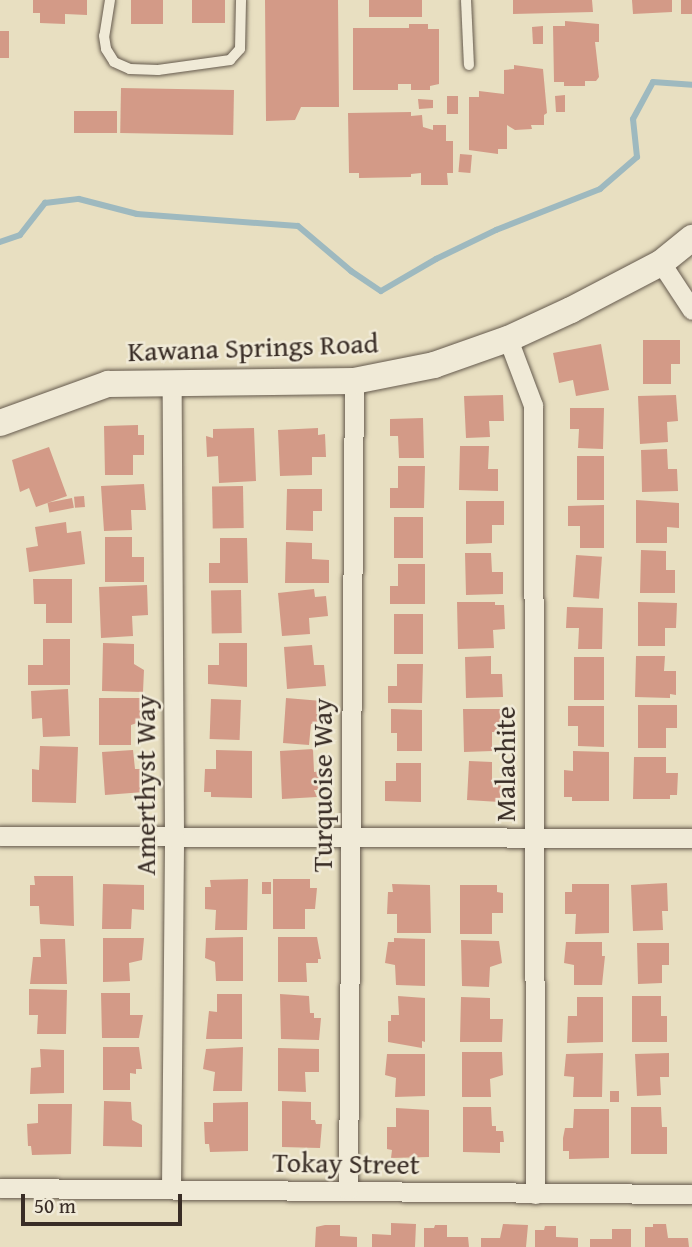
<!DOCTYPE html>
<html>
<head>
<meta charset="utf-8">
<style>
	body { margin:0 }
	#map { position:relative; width:692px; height:1247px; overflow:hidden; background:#e8dfc1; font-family:"Gentium Book Plus",serif }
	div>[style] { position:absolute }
	.stream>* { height:6px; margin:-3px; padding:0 3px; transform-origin:3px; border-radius:3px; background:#9eb9bf }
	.building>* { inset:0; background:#d39a87; transform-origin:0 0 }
	.roads { filter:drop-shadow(0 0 2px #655a4d) drop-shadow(0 0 2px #655a4d) }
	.lane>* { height:10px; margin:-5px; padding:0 5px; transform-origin:5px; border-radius:5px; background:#f0ead7 }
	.street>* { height:19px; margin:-9.5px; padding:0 9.5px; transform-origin:9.5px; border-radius:9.5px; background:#f0ead7 }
	.secondary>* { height:26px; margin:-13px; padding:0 13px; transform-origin:13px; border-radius:13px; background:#f0ead7 }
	span { translate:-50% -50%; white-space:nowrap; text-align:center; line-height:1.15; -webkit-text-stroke:5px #f0ead7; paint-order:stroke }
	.street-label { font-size:28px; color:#392d26 }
	.scale { position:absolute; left:21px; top:1194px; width:161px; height:32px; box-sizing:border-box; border:4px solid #392d26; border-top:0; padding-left:9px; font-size:21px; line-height:24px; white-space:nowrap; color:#392d26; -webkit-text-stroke:5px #f0ead7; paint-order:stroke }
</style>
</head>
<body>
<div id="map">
	<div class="stream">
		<div style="left:0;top:242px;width:21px;rotate:-19deg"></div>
		<div style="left:20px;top:235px;width:41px;rotate:-52deg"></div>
		<div style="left:45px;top:203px;width:34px;rotate:-7deg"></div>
		<div style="left:79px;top:199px;width:60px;rotate:14.5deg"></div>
		<div style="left:137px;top:214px;width:161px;rotate:4.3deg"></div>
		<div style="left:298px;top:226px;width:70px;rotate:40.3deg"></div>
		<div style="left:351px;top:271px;width:36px;rotate:34deg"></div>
		<div style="left:381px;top:291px;width:64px;rotate:-30.2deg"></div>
		<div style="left:436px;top:259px;width:67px;rotate:-25.8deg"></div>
		<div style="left:496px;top:230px;width:112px;rotate:-21.5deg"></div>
		<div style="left:600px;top:189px;width:49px;rotate:-40.9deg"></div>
		<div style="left:637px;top:157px;width:38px;rotate:-96deg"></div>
		<div style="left:633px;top:119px;width:42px;rotate:-61.6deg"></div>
		<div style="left:653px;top:82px;width:39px;rotate:4deg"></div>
	</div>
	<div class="building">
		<div style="clip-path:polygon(33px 0,87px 0,87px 15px,65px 14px,65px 24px,40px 23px,40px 13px,33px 13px)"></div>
		<div style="left:131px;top:0;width:32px;height:24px"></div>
		<div style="left:192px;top:0;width:33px;height:23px"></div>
		<div style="clip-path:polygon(265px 0,338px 0,339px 107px,301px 107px,295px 120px,266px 121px)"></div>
		<div style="left:369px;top:0;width:53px;height:17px"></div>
		<div style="clip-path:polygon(513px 0,592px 0,593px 12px,513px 14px)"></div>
		<div style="clip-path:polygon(632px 0,672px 0,672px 12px,633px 14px)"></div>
		<div style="left:681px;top:0;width:11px;height:14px"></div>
		<div style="clip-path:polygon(565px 21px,599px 24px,599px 42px,595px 42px,599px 77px,596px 81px,585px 81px,585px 86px,564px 86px,564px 82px,554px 82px,553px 26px,565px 26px)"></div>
		<div style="clip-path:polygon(409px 24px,428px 24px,428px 29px,439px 29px,439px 84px,430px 86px,430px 90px,411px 90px,411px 84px,398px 84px,398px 90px,353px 90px,353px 28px,409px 28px)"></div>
		<div style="clip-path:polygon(543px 26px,543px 44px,533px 44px,532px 27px)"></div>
		<div style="left:9px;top:31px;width:27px;height:9px;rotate:90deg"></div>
		<div style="clip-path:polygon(514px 65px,543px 69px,547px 113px,544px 115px,544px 125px,531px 125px,532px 129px,515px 130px,507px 125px,507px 149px,498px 149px,498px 154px,469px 150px,469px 97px,479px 97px,479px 91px,504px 94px,504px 70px,514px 69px)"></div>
		<div style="left:121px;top:88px;width:113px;height:45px;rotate:1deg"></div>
		<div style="clip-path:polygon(565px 95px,565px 112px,556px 112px,555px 96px)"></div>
		<div style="left:447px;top:96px;width:11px;height:18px"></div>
		<div style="clip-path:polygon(418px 99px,433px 100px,433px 108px,419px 109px)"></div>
		<div style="left:74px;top:111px;width:43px;height:22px"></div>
		<div style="clip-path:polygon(411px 112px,411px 116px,422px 115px,423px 127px,433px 130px,433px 125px,446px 125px,446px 141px,453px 141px,453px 173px,447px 173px,448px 185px,421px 185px,421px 173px,411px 174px,411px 177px,359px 178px,359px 173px,349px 173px,348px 113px)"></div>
		<div style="left:460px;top:154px;width:12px;height:18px;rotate:5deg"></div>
		<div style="clip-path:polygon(643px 340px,680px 340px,680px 364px,671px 364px,671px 384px,643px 384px)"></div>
		<div style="clip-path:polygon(601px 344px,609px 390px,576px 396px,573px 380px,559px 383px,553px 353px)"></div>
		<div style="clip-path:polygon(503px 395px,504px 421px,489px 421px,490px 437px,466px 438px,464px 396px)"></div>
		<div style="clip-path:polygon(676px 395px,678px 421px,667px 422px,668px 442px,640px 444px,638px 396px)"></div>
		<div style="clip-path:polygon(570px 408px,604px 408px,603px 449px,578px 448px,579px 429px,570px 429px)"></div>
		<div style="clip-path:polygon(423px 418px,424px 458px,399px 458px,398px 436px,390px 436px,390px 419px)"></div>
		<div style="clip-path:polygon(138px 425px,138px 435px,144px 435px,144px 455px,133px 455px,133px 475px,105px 475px,104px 426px)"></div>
		<div style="clip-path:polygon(254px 428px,256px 481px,219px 483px,218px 456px,207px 457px,206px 436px,213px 438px,213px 429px)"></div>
		<div style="clip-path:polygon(318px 428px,318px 435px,325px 434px,326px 457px,312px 457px,312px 475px,280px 476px,278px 430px)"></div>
		<div style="clip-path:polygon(460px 446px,489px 446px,488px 469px,498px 469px,498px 491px,459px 490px)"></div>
		<div style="clip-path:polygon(49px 447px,67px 496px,36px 507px,29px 488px,20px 492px,12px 460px)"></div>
		<div style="clip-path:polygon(667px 449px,668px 469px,677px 469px,678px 491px,642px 492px,641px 450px)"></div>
		<div style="left:577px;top:456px;width:27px;height:44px"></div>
		<div style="clip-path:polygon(398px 466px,425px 466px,424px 508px,390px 508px,390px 488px,398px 488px)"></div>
		<div style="clip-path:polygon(144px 484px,146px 510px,131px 510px,132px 530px,104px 531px,101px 486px)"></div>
		<div style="left:243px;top:486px;width:42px;height:31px;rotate:89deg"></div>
		<div style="clip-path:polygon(287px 489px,322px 489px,322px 511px,313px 511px,313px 531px,286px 530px)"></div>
		<div style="left:84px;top:496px;width:11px;height:10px;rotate:85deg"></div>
		<div style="left:72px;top:498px;width:10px;height:25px;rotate:79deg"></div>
		<div style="clip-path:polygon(636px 500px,679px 503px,679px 528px,667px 527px,667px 543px,636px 543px)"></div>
		<div style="clip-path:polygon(466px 501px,504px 501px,504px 525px,492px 525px,492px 543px,466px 544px)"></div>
		<div style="clip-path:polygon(604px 505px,604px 548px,580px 548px,580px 526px,568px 526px,568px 506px)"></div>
		<div style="left:394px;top:517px;width:29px;height:41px"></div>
		<div style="clip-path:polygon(66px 522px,67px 533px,81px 531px,85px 564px,29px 572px,26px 548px,38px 546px,35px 527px)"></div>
		<div style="clip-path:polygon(105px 537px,132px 537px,132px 557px,144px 557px,144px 582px,105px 582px)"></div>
		<div style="clip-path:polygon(220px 538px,247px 538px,248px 583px,209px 583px,209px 563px,220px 563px)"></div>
		<div style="clip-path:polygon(286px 542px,312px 543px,312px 559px,329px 560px,329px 583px,285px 583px)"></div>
		<div style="clip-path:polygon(641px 550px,666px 551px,666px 570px,675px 570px,675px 593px,640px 593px)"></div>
		<div style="clip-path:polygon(465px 553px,491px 553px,492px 572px,503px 572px,503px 594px,466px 595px)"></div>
		<div style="left:576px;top:555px;width:26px;height:42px;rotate:4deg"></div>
		<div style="clip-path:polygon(398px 564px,425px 564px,425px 604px,390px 604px,390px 586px,398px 586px)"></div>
		<div style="clip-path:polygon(33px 579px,72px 579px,72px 623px,46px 623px,46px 604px,34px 604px)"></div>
		<div style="clip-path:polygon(147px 585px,148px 615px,132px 616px,133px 636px,101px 638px,99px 587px)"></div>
		<div style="clip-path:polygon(314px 589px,315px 597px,326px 596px,328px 616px,309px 618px,310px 634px,282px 636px,278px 593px)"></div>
		<div style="left:241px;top:590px;width:43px;height:30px;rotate:89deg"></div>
		<div style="clip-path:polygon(457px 602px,495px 602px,495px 605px,504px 605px,505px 629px,493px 630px,494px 648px,458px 649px)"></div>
		<div style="clip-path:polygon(638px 602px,677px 603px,676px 628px,665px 628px,665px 646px,638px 646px)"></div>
		<div style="clip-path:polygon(567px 607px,603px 608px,602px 649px,578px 649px,579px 628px,566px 628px)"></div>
		<div style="left:423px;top:614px;width:40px;height:29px;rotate:90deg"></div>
		<div style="clip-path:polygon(43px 639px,70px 639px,70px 685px,28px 685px,28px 665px,43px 665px)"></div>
		<div style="clip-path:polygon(103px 643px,134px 644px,134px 664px,144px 670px,143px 692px,102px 691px)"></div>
		<div style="clip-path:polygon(219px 643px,247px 643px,247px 687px,208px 684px,208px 665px,219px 665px)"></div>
		<div style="clip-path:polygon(312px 645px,314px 665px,324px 665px,326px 686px,287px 689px,284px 647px)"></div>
		<div style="clip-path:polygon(491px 656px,491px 674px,502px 674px,503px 697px,466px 698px,465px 657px)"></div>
		<div style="clip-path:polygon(636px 656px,665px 656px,664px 671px,676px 671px,676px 695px,670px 694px,670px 698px,635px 697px)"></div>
		<div style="left:574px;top:657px;width:30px;height:43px"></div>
		<div style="clip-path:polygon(397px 664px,423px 664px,422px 703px,388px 703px,388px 686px,397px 686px)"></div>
		<div style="clip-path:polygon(68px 689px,70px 736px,43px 737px,42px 718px,32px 719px,31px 691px)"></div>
		<div style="clip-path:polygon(99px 698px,143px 698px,143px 721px,131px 725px,131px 745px,99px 745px)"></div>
		<div style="clip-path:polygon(286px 698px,322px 701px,320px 721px,311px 724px,309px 745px,283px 743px)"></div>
		<div style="left:211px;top:699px;width:30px;height:40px;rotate:2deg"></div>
		<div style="clip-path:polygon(638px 705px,677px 705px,677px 728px,666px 728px,666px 748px,638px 748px)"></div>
		<div style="clip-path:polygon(568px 706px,604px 706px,604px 747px,578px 746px,578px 726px,568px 726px)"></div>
		<div style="clip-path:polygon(391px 709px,422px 710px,422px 751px,397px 751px,397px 733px,391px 733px)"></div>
		<div style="clip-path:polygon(463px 709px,500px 709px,501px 732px,492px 732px,492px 751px,464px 752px)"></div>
		<div style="clip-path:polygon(40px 746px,78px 747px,76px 803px,32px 802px,32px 769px,39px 770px)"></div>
		<div style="clip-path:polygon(313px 749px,314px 772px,321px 771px,322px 790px,314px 790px,317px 797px,282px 799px,280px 751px)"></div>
		<div style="clip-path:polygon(133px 750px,135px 769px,143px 769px,144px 792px,105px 795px,102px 752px)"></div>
		<div style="clip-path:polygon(216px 750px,252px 751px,252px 798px,211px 797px,211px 792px,204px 792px,205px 769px,216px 769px)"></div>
		<div style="clip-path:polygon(573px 751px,609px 752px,609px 801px,572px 801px,572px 797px,564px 797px,564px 770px,573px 771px)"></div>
		<div style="clip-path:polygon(634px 757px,666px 757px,666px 773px,678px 773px,677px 795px,670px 795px,670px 799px,633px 799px)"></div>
		<div style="clip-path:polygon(469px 761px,492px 762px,492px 780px,501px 780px,500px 802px,467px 800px)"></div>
		<div style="clip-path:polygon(396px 763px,421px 763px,421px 802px,385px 801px,385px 781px,396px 781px)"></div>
		<div style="clip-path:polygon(34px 876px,73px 876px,74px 926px,40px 924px,39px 906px,30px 906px,30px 885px,35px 885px)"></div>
		<div style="clip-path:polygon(248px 879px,247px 930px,215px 930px,216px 910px,205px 909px,205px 887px,211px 887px,210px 880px)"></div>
		<div style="clip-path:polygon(273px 879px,310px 879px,310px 888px,317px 888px,315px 909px,305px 909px,305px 929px,273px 929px)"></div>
		<div style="left:262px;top:882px;width:9px;height:12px"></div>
		<div style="clip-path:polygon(667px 883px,668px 911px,662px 911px,663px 930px,633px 931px,631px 885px)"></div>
		<div style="clip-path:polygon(103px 884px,144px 885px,144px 910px,132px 909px,131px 929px,102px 929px)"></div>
		<div style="clip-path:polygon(392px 884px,430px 885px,431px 933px,397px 933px,397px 914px,387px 914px,388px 892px,393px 892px)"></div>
		<div style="clip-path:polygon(572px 884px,609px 884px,609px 933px,575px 934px,576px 914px,565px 914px,565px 892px,572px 892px)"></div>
		<div style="clip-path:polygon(460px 885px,497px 885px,497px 892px,503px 893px,503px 913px,492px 913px,492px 934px,460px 934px)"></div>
		<div style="clip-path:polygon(243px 937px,243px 981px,216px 981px,215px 962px,205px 958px,206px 938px)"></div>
		<div style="clip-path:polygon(278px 937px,317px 937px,321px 959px,318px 959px,318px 963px,306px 963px,307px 982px,278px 982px)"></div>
		<div style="clip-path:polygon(103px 938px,144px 938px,142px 960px,129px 963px,130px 981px,103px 982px)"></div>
		<div style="clip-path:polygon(394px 938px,425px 939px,425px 986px,396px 985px,395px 965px,385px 963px,388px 942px,394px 942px)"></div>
		<div style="clip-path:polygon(40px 939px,65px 939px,67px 984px,30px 984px,33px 957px,41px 957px)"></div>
		<div style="clip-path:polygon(461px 940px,499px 941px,502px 963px,490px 967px,489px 987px,462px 986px)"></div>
		<div style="clip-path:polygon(566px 942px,602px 942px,602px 956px,605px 956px,602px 985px,574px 985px,574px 965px,564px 963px)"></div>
		<div style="clip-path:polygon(637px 943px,669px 943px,669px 965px,662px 965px,662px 983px,638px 984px)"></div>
		<div style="clip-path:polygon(29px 989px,67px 990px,66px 1034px,37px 1034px,38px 1015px,29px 1015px)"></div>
		<div style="clip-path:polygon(101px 993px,130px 993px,130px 1015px,143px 1015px,139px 1038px,102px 1038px)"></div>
		<div style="clip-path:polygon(217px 994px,242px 994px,242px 1039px,206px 1039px,209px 1011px,217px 1012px)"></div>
		<div style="clip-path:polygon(280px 994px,309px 996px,310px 1013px,314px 1013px,314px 1018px,321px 1018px,319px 1040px,281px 1039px)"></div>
		<div style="clip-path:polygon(398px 996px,425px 998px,425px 1042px,422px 1041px,422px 1048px,388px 1042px,388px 1021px,391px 1021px,391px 1015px,399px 1015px)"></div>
		<div style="clip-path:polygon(632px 996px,661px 996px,661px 1016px,667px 1016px,667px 1042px,632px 1042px)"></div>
		<div style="clip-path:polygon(461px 997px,490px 998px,490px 1019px,503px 1019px,502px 1042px,460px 1042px)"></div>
		<div style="clip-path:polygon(577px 997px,603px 997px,603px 1042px,567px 1043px,568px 1016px,577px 1016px)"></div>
		<div style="clip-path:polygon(103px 1047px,139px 1047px,142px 1069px,136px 1069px,136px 1074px,130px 1073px,130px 1090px,103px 1090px)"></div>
		<div style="clip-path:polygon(243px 1047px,242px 1091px,213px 1091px,215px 1072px,203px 1069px,206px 1049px)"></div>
		<div style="clip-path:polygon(278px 1048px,319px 1049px,319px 1072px,305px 1072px,306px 1092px,278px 1091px)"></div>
		<div style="clip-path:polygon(40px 1049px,64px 1050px,64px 1093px,30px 1094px,31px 1068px,41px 1067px)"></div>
		<div style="clip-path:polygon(462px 1052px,502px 1052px,503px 1075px,490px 1079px,491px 1097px,462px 1097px)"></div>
		<div style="clip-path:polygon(603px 1053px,602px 1097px,573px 1097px,574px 1077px,564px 1076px,566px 1054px)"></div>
		<div style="clip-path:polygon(669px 1053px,669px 1077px,660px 1077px,661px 1095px,637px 1096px,635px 1054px)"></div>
		<div style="clip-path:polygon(387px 1054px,425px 1054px,425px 1096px,395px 1097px,396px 1078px,385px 1075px)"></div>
		<div style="left:610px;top:1091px;width:9px;height:11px"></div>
		<div style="clip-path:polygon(104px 1101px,131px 1102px,132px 1120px,142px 1125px,142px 1147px,103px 1146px)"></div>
		<div style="clip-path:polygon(282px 1101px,311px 1102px,311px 1120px,315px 1120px,316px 1124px,322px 1124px,320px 1148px,282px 1147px)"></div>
		<div style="clip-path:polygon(248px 1102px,248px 1151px,210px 1152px,209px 1144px,205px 1144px,204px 1122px,213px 1122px,213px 1103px)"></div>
		<div style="clip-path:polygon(38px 1104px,72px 1104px,71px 1154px,32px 1155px,31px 1146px,28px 1146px,27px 1124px,38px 1123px)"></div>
		<div style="clip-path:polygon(463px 1107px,491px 1107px,492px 1126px,496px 1126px,496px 1131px,503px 1131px,504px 1142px,500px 1142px,500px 1153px,463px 1152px)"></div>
		<div style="clip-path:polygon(631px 1107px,661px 1107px,662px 1127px,667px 1127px,667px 1154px,631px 1154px)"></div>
		<div style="clip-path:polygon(396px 1108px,429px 1110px,429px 1157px,391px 1158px,392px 1150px,387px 1149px,387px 1127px,396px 1127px)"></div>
		<div style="clip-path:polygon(574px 1109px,609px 1109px,609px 1158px,569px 1159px,569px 1151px,563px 1151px,563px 1138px,565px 1128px,573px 1128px)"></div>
		<div style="clip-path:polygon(391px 1223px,416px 1224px,415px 1247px,372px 1247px,372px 1234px,391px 1235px)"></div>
		<div style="clip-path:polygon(503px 1224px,528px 1225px,526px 1247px,481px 1247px,481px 1238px,500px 1238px)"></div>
		<div style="clip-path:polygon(653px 1224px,666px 1224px,668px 1238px,688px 1238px,689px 1247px,645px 1247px,645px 1227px,653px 1227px)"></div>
		<div style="clip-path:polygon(325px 1225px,340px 1225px,340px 1236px,357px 1237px,357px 1247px,315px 1247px,316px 1227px)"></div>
		<div style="clip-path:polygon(435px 1225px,447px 1225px,447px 1237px,468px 1237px,469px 1247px,424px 1247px,424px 1228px,434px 1228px)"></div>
		<div style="clip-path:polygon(545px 1226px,556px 1226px,556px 1237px,578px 1238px,578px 1247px,535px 1247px,535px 1230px,544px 1230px)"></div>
		<div style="clip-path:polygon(612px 1229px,631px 1229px,631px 1247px,590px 1247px,590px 1239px,612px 1239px)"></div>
	</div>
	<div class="roads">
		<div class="lane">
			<div style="left:110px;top:0;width:36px;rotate:99deg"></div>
			<div style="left:104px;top:36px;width:13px;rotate:81deg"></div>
			<div style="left:106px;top:49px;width:15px;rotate:58deg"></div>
			<div style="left:114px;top:62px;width:17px;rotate:24deg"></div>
			<div style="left:130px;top:69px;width:28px;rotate:2deg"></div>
			<div style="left:158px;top:70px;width:73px;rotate:-7.9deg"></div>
			<div style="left:230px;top:60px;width:15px;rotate:-48deg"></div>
			<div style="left:240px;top:49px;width:49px;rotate:-88.8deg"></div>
			<div style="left:466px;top:0;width:65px;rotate:87.4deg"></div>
		</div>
		<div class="street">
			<div style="left:661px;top:263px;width:56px;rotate:56.6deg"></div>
			<div style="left:508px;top:339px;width:71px;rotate:69.3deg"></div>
			<div style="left:533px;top:405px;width:789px;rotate:89.85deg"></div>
			<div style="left:0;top:836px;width:692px;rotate:0.17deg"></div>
			<div style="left:0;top:1188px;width:692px;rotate:0.5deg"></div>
			<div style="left:171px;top:1188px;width:351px;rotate:-89.5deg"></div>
			<div style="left:174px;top:837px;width:455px;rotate:-90.3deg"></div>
			<div style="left:348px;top:1190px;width:809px;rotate:-89.58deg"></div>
		</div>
		<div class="secondary">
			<div style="left:0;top:423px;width:115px;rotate:-19.9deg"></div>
			<div style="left:108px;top:384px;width:246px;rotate:-0.7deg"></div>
			<div style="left:354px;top:381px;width:82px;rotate:-11.3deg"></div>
			<div style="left:434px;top:365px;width:78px;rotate:-19.4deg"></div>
			<div style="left:508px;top:339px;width:69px;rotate:-24.7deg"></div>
			<div style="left:571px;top:310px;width:102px;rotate:-27.6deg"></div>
			<div style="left:661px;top:263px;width:40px;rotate:-39deg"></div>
		</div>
	</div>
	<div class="street-label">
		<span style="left:253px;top:347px;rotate:-2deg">Kawana Springs Road</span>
		<span style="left:505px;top:764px;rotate:-90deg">Malachite</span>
		<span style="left:145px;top:785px;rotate:-90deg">Amerthyst Way</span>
		<span style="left:322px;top:785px;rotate:-90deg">Turquoise Way</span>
		<span style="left:346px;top:1163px;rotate:1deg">Tokay Street</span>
	</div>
	<div class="scale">50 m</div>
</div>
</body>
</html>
